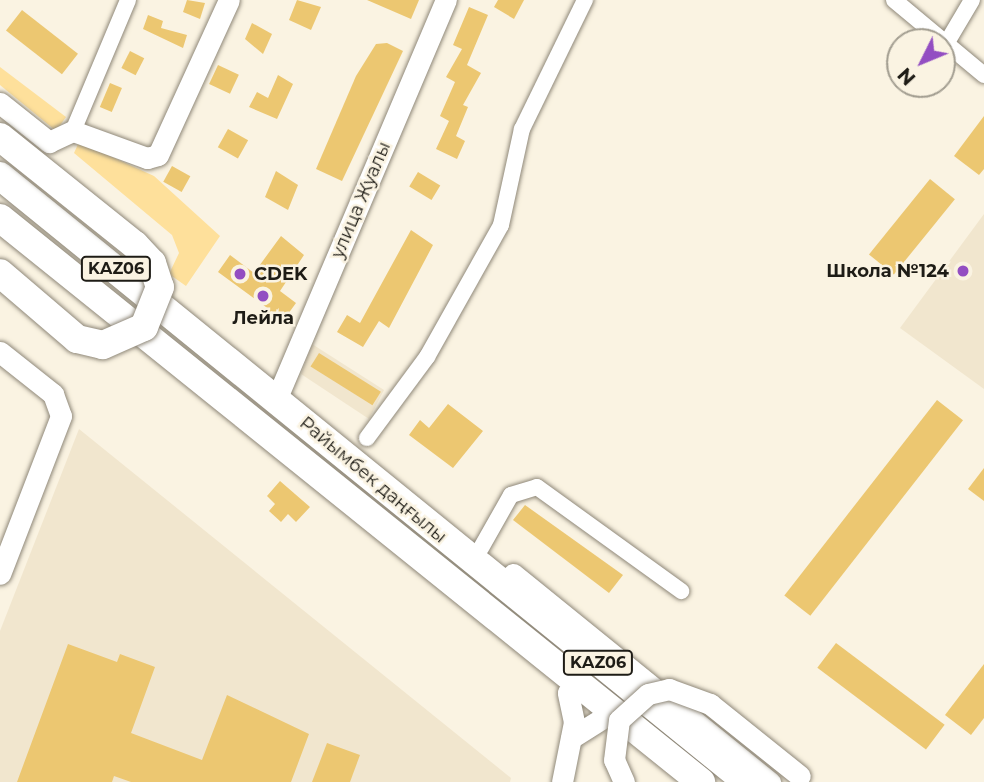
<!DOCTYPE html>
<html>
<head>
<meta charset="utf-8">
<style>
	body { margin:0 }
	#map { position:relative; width:984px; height:782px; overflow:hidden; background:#faf3e2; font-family:Montserrat,sans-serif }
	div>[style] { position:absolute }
	.built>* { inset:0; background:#f1e6ce }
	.green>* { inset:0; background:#fee09b }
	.building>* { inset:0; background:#ecc771; transform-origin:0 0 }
	.roads { filter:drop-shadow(0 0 2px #8f8879) drop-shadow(0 0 2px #8f8879) }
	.street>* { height:16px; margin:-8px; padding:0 8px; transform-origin:8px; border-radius:8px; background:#fff }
	.secondary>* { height:21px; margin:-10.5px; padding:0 10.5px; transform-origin:10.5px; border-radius:10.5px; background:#fff }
	.highway>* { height:28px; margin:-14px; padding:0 14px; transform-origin:14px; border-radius:14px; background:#fff }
	.bridges { filter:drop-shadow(0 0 2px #8f8879) drop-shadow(0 0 2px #8f8879) }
	.secondary-bridge>* { height:21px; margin:-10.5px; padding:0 10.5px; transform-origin:10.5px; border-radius:10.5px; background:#fff }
	.highway-bridge>* { height:28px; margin:-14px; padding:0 14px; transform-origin:14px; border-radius:14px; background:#fff }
	.dots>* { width:19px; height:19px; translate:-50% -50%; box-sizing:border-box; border:4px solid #faf3e2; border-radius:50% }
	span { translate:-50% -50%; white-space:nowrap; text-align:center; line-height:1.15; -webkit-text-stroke:5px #faf3e2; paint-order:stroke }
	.shield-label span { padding:2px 5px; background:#faf3e2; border:2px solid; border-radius:5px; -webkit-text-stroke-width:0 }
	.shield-label { font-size:16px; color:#1e1c16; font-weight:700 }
	.street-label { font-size:18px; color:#1e1c16 }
	.poi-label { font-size:18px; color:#1e1c16; font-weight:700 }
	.right { translate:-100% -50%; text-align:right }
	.left { translate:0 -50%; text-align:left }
	.north { position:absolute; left:886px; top:28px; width:70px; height:70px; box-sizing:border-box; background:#faf3e2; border:2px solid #a29d90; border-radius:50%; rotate:227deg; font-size:19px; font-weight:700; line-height:28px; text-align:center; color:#1e1c16 }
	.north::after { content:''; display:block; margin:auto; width:24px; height:32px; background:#934ec2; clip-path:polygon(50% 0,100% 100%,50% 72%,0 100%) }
</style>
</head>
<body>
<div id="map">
	<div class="built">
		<div style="clip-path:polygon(984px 214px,984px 389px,900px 328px)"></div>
		<div style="clip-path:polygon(312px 344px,384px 390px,369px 419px,301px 374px)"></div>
		<div style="clip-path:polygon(79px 429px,511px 778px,510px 782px,0 782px,0 631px)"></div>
	</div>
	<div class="green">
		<div style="clip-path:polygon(0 67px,66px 117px,56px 131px,0 85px)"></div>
		<div style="clip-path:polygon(79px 142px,154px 176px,220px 236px,186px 286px,169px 274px,179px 253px,172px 235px,74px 153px)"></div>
	</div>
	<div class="building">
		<div style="clip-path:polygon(187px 0,205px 3px,200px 19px,183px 12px)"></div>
		<div style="clip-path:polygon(297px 0,321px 7px,311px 30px,289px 20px)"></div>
		<div style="clip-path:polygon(367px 0,419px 0,411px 19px)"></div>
		<div style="clip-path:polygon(498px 0,524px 0,514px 19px,494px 7px)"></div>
		<div style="clip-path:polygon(469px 7px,488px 15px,467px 65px,481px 73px,463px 105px,468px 107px,456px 136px,465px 141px,457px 159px,436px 149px,449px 121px,440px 116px,455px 82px,446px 77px,462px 49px,453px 45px)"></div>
		<div style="left:22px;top:10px;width:71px;height:26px;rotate:38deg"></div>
		<div style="clip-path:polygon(148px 15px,163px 21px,161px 28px,187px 35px,183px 48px,143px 29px)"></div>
		<div style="clip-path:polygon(252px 23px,272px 34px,263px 54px,245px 39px)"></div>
		<div style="clip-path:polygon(387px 43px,403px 51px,342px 181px,316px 169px,356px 76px,376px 44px)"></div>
		<div style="left:130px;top:51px;width:16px;height:19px;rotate:27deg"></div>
		<div style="left:218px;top:65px;width:23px;height:21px;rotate:25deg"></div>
		<div style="clip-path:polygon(278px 75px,293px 84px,277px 119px,249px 107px,257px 92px,268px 98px)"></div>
		<div style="left:110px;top:83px;width:13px;height:26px;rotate:23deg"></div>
		<div style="clip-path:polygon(984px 116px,984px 169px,979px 175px,954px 156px)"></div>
		<div style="left:228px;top:129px;width:23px;height:21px;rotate:29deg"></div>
		<div style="left:172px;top:166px;width:21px;height:18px;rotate:29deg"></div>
		<div style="clip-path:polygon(276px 171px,298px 185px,288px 210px,265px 197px)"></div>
		<div style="left:418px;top:172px;width:26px;height:17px;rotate:31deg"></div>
		<div style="left:930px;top:179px;width:32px;height:97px;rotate:39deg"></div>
		<div style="clip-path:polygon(411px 230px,433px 245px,389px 328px,379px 321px,363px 347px,337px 332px,347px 315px,360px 323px)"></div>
		<div style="clip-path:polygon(281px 236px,304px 255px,280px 291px,296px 303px,280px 325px,266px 315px,270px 310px,218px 272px,230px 255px,254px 273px)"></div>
		<div style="left:319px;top:353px;width:73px;height:16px;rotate:32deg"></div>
		<div style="left:937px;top:400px;width:33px;height:248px;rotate:38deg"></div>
		<div style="clip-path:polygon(448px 404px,483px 431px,453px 468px,409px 435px,420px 420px,429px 428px)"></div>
		<div style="clip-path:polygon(984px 468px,984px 501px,968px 489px)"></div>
		<div style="clip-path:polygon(280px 481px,310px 507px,296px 522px,288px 514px,281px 522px,269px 511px,275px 504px,267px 496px)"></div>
		<div style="clip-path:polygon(525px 505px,623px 575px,609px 593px,513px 520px)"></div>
		<div style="left:836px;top:643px;width:136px;height:31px;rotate:37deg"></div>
		<div style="clip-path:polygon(68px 644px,117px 662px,120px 654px,155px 667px,131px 733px,202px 760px,227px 695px,309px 734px,291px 782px,131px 782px,114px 776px,112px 782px,17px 782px)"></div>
		<div style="clip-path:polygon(984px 664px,984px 718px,971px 735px,945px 715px)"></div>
		<div style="clip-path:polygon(327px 743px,360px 755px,350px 782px,312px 782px)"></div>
	</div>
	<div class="roads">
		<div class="street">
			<div style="left:894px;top:0;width:117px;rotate:39.8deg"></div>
			<div style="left:946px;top:44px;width:51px;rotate:-59.4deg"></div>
			<div style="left:73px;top:131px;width:142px;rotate:-67.2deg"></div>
			<div style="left:367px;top:438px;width:101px;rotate:-53.5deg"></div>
			<div style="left:427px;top:357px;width:151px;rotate:-60.7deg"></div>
			<div style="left:501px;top:225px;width:98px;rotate:-77.7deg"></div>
			<div style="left:522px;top:129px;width:144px;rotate:-64deg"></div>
			<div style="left:481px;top:548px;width:61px;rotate:-60.5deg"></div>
			<div style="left:511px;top:495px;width:27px;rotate:-17deg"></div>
			<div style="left:537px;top:487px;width:178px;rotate:35.8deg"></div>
		</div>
		<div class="secondary">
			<div style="left:0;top:103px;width:63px;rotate:38.5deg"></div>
			<div style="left:49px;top:142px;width:26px;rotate:-25deg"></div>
			<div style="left:73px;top:131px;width:79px;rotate:20deg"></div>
			<div style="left:147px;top:158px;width:11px;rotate:-15deg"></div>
			<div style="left:158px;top:155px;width:170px;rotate:-65.4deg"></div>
			<div style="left:0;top:352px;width:68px;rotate:38.4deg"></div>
			<div style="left:53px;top:394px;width:23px;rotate:70deg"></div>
			<div style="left:61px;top:416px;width:169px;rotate:111.1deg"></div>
			<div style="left:276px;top:400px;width:435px;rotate:-67deg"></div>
			<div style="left:513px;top:574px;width:331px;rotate:39deg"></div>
			<div style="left:571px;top:738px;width:36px;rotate:-32deg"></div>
			<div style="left:562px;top:782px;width:61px;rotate:-78.7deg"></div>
			<div style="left:574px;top:722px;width:30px;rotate:-102deg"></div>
		</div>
		<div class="highway">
			<div style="left:0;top:176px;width:962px;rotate:39.05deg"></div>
			<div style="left:0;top:218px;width:900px;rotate:38.82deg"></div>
		</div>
	</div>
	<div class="bridges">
		<div class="secondary-bridge">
			<div style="left:624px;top:782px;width:24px;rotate:-114deg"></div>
			<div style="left:614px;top:760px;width:40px;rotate:-82.9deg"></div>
			<div style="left:619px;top:720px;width:39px;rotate:-42deg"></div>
			<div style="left:648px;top:694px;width:22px;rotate:-13deg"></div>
			<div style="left:669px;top:689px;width:44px;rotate:20.1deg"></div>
			<div style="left:710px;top:704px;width:115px;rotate:38.7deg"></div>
		</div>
		<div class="highway-bridge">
			<div style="left:0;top:137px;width:173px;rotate:38.7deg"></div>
			<div style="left:135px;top:245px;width:25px;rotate:47deg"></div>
			<div style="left:152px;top:263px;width:25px;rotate:72deg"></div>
			<div style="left:160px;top:287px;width:43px;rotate:111.8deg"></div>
			<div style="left:144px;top:327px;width:45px;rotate:156.3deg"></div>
			<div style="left:103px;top:345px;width:27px;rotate:-167deg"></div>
			<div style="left:77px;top:339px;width:101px;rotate:-139.4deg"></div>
		</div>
	</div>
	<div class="dots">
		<div style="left:963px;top:271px;background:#934ec2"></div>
		<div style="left:240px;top:274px;background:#934ec2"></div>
		<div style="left:263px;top:296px;background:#934ec2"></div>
	</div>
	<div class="shield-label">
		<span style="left:116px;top:269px">KАZ06</span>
		<span style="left:598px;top:663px">KАZ06</span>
	</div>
	<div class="street-label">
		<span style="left:361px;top:200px;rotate:-67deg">улица Жуалы</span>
		<span style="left:373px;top:480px;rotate:40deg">Райымбек даңғылы</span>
	</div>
	<div class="poi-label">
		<span class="right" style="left:949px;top:271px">Школа №124</span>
		<span class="left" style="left:254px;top:274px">CDEK</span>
		<span style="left:263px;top:318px">Лейла</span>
	</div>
	<div class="north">N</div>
</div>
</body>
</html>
